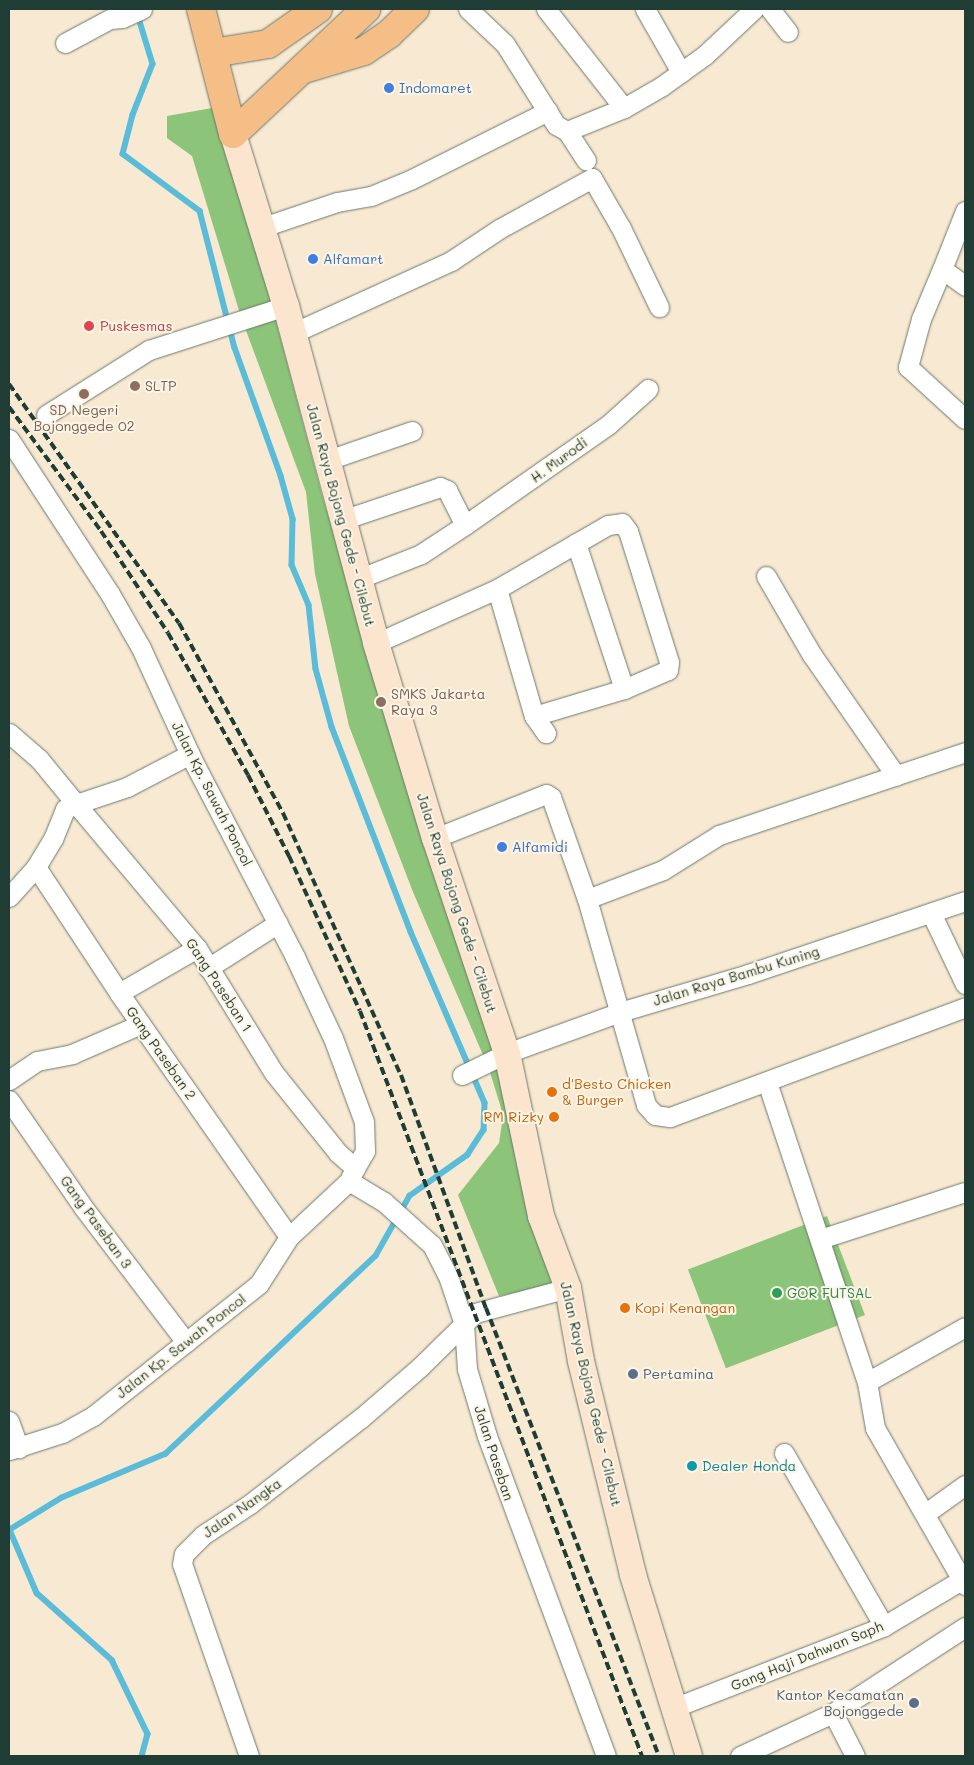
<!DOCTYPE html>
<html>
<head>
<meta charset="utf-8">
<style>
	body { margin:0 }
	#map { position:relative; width:974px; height:1765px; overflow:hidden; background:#f7e9d2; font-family:Mali,sans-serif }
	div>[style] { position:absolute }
	.green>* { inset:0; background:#8cc579; transform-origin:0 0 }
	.stream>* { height:5.5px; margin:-2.75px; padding:0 2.75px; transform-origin:2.75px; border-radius:2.75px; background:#5abcd8 }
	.roads { filter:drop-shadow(0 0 1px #6b796b) drop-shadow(0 0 1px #6b796b) }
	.minor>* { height:19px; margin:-9.5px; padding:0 9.5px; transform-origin:9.5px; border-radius:9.5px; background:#fff }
	.secondary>* { height:26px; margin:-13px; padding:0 13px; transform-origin:13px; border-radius:13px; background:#fbe5cf }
	.primary>* { height:28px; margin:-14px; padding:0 14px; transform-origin:14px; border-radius:14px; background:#f6be87 }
	.rail>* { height:4px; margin-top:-2px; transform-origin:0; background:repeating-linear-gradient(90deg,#1f3d34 0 8px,transparent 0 12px) }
	.dots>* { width:14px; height:14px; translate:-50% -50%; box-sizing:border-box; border:2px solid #fcf5e5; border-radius:50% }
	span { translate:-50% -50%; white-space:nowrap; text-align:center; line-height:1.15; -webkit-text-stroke:4px #fcf5e5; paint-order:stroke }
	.shop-label { font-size:14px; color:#366cbe }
	.left { translate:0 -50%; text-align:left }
	.health-label { font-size:14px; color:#be3a42 }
	.education-label { font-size:14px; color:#785e54 }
	.street-label { font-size:14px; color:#1f3d34 }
	.food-label { font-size:14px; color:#c56008 }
	.right { translate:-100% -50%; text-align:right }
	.leisure-label { font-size:14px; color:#27864d }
	.service-label { font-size:14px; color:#4e5e75 }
	.culture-label { font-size:14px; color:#0d838f }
	.frame { position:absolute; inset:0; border:10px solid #1f3d34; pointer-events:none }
</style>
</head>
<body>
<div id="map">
	<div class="green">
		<div style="clip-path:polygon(212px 108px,220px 110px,322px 495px,494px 1054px,555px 1285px,499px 1296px,458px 1195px,499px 1143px,502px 1123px,501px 1108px,489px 1069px,413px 892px,349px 726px,315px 574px,306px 492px,241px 317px,192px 156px,167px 138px,167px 116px)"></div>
		<div style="left:827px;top:1216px;width:106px;height:149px;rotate:69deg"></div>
	</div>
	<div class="stream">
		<div style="left:138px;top:15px;width:51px;rotate:73deg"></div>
		<div style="left:153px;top:64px;width:55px;rotate:111.4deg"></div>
		<div style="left:133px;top:115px;width:40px;rotate:104.4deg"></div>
		<div style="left:123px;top:154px;width:96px;rotate:36.5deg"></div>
		<div style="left:200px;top:211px;width:141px;rotate:75.7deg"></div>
		<div style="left:235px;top:348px;width:136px;rotate:70.2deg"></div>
		<div style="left:281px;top:476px;width:45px;rotate:74.4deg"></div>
		<div style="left:293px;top:519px;width:46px;rotate:91.2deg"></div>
		<div style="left:292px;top:565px;width:43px;rotate:67deg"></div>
		<div style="left:309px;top:605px;width:64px;rotate:83.8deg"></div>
		<div style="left:316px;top:669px;width:60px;rotate:74.6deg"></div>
		<div style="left:332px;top:727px;width:220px;rotate:68.9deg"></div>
		<div style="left:411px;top:932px;width:186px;rotate:66.6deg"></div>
		<div style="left:485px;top:1103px;width:27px;rotate:92deg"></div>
		<div style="left:484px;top:1130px;width:30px;rotate:123deg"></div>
		<div style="left:468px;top:1155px;width:71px;rotate:144.7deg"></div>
		<div style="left:410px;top:1196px;width:69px;rotate:119.5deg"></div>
		<div style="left:376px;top:1256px;width:289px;rotate:136.7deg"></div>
		<div style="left:166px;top:1454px;width:113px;rotate:157.1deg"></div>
		<div style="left:62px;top:1498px;width:61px;rotate:148.4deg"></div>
		<div style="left:10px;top:1530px;width:69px;rotate:66.8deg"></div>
		<div style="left:37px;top:1593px;width:101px;rotate:41.8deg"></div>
		<div style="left:112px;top:1660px;width:82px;rotate:64.1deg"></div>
		<div style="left:148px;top:1734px;width:23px;rotate:105deg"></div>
	</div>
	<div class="roads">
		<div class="minor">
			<div style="left:468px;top:9px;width:51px;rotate:43.4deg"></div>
			<div style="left:505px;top:44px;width:96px;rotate:57.8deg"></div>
			<div style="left:556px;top:125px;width:13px;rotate:29deg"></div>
			<div style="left:567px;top:131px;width:61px;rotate:-22deg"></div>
			<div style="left:624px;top:108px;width:44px;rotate:-30.1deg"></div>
			<div style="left:662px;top:86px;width:53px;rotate:-35.8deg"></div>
			<div style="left:705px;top:55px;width:67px;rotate:-43.2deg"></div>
			<div style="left:546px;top:9px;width:126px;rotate:51.8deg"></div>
			<div style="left:645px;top:9px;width:73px;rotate:60.3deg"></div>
			<div style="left:770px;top:9px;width:29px;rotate:52deg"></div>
			<div style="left:65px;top:43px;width:51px;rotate:-28.1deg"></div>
			<div style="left:110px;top:19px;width:12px;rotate:-5deg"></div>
			<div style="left:122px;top:18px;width:22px;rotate:-24deg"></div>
			<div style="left:567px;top:131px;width:35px;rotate:57deg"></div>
			<div style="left:965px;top:211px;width:62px;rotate:111.6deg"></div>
			<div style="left:942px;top:269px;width:29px;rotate:36deg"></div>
			<div style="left:263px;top:227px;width:78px;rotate:-18.7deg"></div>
			<div style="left:337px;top:202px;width:35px;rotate:-10deg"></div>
			<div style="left:371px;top:196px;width:44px;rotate:-22.5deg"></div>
			<div style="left:412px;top:179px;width:152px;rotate:-26.6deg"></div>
			<div style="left:942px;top:269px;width:54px;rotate:112.8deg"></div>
			<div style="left:921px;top:319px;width:50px;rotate:105.2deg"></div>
			<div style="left:908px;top:367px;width:77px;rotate:42.4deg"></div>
			<div style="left:293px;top:333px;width:174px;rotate:-24.5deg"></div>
			<div style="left:451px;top:261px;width:58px;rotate:-33.7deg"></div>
			<div style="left:499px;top:229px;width:106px;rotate:-28.7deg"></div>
			<div style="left:592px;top:178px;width:58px;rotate:59.9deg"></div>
			<div style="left:621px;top:228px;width:88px;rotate:64.3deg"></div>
			<div style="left:46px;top:415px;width:122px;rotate:-32.3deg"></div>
			<div style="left:149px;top:350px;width:144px;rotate:-17.8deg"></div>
			<div style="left:9px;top:439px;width:185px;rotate:56.9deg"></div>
			<div style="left:110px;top:594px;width:62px;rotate:60.1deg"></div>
			<div style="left:141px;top:648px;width:122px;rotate:65.3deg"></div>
			<div style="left:192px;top:759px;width:223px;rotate:62.5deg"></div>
			<div style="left:295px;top:957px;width:89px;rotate:64.9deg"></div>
			<div style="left:333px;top:1038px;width:90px;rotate:69.7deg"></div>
			<div style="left:364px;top:1122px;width:29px;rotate:88deg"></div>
			<div style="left:365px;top:1151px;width:20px;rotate:120deg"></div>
			<div style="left:325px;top:461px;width:92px;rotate:-19deg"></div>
			<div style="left:342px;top:520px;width:103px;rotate:-18.6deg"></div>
			<div style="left:440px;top:487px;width:8px;rotate:23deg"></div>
			<div style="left:447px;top:490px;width:39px;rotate:63deg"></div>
			<div style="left:576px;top:543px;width:154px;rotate:71.8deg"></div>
			<div style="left:766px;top:576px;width:91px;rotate:59.8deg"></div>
			<div style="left:812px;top:655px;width:147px;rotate:55.2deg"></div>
			<div style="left:358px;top:579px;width:68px;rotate:-21.6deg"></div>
			<div style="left:421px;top:554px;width:53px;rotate:-33.4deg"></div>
			<div style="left:465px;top:525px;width:174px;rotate:-35deg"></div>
			<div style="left:608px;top:425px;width:54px;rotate:-42deg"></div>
			<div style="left:497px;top:589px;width:132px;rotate:73.8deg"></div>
			<div style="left:534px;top:716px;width:21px;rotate:55deg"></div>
			<div style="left:376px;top:643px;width:133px;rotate:-24.1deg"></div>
			<div style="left:497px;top:589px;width:128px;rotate:-30deg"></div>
			<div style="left:608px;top:525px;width:14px;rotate:-8deg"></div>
			<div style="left:622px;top:523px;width:10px;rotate:53deg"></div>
			<div style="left:628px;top:531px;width:137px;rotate:72.6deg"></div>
			<div style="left:669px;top:662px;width:8px;rotate:97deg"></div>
			<div style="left:668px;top:670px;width:48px;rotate:156.6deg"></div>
			<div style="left:624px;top:689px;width:94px;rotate:163.3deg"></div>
			<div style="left:9px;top:733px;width:40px;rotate:41deg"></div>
			<div style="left:39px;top:759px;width:58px;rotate:50.6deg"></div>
			<div style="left:76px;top:804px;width:54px;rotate:-18.4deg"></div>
			<div style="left:127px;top:787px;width:71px;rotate:-27.6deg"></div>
			<div style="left:435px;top:838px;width:119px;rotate:-21.6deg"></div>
			<div style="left:546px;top:794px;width:6px;rotate:31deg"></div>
			<div style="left:551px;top:797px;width:108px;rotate:70.6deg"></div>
			<div style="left:587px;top:899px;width:214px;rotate:74deg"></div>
			<div style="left:646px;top:1105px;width:13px;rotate:48deg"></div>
			<div style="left:655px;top:1115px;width:15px;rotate:8deg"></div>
			<div style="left:670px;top:1117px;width:315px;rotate:-20.4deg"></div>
			<div style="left:36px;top:867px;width:151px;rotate:56.6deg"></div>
			<div style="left:119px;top:993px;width:297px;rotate:55.1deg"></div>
			<div style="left:9px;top:897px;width:40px;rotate:-48deg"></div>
			<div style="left:36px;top:867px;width:33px;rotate:-59deg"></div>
			<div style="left:53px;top:839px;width:32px;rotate:-68deg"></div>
			<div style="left:65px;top:809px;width:12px;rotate:-24deg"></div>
			<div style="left:76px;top:804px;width:188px;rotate:50deg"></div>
			<div style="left:197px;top:948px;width:147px;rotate:58.4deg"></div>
			<div style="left:274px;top:1073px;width:102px;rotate:51.3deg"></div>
			<div style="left:338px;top:1153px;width:23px;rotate:41deg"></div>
			<div style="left:355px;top:1168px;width:14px;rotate:115deg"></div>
			<div style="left:349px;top:1181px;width:82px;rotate:137deg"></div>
			<div style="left:289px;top:1237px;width:56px;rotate:122.6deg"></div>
			<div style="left:259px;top:1284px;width:212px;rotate:141.5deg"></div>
			<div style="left:93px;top:1416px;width:35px;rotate:151deg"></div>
			<div style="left:62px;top:1433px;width:56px;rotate:162.2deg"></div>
			<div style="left:587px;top:899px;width:81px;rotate:-20.9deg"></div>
			<div style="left:663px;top:870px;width:66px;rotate:-32deg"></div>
			<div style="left:719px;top:835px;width:260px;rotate:-18.6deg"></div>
			<div style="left:931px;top:913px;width:79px;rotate:64.4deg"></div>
			<div style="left:208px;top:968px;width:83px;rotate:-32.7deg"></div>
			<div style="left:119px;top:993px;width:90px;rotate:-30deg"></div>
			<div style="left:462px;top:1075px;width:50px;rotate:-26.1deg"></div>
			<div style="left:507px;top:1053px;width:120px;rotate:-19.9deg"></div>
			<div style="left:620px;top:1012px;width:134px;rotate:-16.5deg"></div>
			<div style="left:748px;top:974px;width:229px;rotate:-18.6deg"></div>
			<div style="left:9px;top:1080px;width:34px;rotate:-34deg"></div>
			<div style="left:37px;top:1061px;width:36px;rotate:-11deg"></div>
			<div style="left:72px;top:1054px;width:75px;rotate:-23.5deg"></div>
			<div style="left:767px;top:1082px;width:316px;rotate:71.6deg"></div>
			<div style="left:867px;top:1382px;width:47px;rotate:80.1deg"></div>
			<div style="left:875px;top:1428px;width:181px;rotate:60.2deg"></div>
			<div style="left:9px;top:1100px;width:130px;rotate:55.3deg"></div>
			<div style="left:83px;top:1207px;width:170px;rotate:52.7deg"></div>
			<div style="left:349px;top:1181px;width:41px;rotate:31deg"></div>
			<div style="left:384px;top:1202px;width:64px;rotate:41.9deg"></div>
			<div style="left:432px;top:1245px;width:38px;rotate:63deg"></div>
			<div style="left:449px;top:1279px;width:47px;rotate:71.6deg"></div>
			<div style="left:464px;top:1324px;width:45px;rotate:86.2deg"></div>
			<div style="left:467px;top:1369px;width:70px;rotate:73.4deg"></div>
			<div style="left:487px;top:1436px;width:341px;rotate:69.6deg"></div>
			<div style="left:820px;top:1239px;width:152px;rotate:-18deg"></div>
			<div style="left:867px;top:1382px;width:112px;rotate:-29.3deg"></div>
			<div style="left:9px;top:1421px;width:29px;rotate:70deg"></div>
			<div style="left:784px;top:1453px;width:200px;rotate:60deg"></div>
			<div style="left:926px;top:1513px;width:48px;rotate:-35.7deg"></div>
			<div style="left:673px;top:1708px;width:226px;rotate:-21.2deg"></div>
			<div style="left:884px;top:1626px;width:94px;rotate:-30.7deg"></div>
			<div style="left:833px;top:1713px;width:48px;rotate:62.9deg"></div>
			<div style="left:249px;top:1756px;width:203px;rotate:-109.2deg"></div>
			<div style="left:182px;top:1564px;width:10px;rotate:-79deg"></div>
			<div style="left:184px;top:1554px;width:27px;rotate:-45deg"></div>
			<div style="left:203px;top:1535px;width:56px;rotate:-33.4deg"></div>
			<div style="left:250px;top:1504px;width:140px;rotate:-37.8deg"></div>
			<div style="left:361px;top:1418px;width:78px;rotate:-40.8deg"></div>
			<div style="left:420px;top:1367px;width:77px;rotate:-44.5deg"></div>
			<div style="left:475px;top:1313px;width:96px;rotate:-15deg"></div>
			<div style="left:740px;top:1756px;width:102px;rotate:-24.8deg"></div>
			<div style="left:833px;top:1713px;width:158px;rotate:-33.1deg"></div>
		</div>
		<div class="secondary">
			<div style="left:233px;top:134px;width:180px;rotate:72.9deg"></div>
			<div style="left:286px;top:306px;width:349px;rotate:75deg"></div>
			<div style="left:376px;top:643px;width:204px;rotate:73.2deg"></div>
			<div style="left:435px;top:838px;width:227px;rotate:71.5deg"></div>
			<div style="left:507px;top:1053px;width:167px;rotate:78.2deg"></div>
			<div style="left:541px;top:1216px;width:77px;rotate:69.4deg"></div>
			<div style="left:568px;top:1288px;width:74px;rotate:79.9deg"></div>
			<div style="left:581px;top:1361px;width:220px;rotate:76.3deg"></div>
			<div style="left:633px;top:1575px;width:189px;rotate:72.8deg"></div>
		</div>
		<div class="primary">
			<div style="left:201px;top:9px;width:129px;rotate:75.6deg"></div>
			<div style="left:213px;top:53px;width:56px;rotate:-9.3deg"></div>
			<div style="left:268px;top:44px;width:61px;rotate:-35deg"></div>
			<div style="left:307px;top:68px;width:59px;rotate:-16.6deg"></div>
			<div style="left:364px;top:51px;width:30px;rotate:-34deg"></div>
			<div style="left:389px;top:34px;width:36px;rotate:-44deg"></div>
			<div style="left:233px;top:134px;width:183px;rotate:-43.2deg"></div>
		</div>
	</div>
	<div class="rail">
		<div style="left:9px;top:384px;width:293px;rotate:54.6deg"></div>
		<div style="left:179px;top:623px;width:217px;rotate:61.3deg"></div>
		<div style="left:283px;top:813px;width:287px;rotate:65.8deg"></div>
		<div style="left:401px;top:1075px;width:248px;rotate:70deg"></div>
		<div style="left:486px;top:1308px;width:480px;rotate:68.9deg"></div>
		<div style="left:9px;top:407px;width:154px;rotate:53.4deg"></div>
		<div style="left:101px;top:531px;width:122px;rotate:56.7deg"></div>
		<div style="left:168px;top:633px;width:163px;rotate:60.6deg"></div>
		<div style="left:248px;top:775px;width:91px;rotate:63.2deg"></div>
		<div style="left:289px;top:856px;width:170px;rotate:65.4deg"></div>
		<div style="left:360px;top:1011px;width:797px;rotate:69.27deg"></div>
	</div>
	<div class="dots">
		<div style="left:389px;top:88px;background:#3f7fe0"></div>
		<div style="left:313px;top:259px;background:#3f7fe0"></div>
		<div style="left:89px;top:326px;background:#e0444e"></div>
		<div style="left:135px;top:386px;background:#8d6e63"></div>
		<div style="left:84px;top:394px;background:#8d6e63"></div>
		<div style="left:381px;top:702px;background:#8d6e63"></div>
		<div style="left:502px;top:847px;background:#3f7fe0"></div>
		<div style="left:552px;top:1092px;background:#e8710a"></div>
		<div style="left:554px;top:1117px;background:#e8710a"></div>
		<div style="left:777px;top:1293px;background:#2e9e5b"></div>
		<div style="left:625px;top:1308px;background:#e8710a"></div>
		<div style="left:633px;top:1374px;background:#5c6f8a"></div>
		<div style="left:692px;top:1466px;background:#0f9aa8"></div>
		<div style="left:914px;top:1703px;background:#5c6f8a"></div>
	</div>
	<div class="shop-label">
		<span class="left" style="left:399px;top:88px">Indomaret</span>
		<span class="left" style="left:323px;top:259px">Alfamart</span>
		<span class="left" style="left:512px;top:847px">Alfamidi</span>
	</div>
	<div class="health-label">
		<span class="left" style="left:100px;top:326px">Puskesmas</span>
	</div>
	<div class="education-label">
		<span class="left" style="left:145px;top:386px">SLTP</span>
		<span style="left:84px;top:418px">SD Negeri<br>Bojonggede 02</span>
		<span class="left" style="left:391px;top:702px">SMKS Jakarta<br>Raya 3</span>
	</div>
	<div class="street-label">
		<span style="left:559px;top:460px;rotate:-36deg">H. Murodi</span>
		<span style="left:341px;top:515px;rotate:75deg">Jalan Raya Bojong Gede - Cilebut</span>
		<span style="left:212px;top:794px;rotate:63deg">Jalan Kp. Sawah Poncol</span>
		<span style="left:457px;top:903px;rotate:72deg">Jalan Raya Bojong Gede - Cilebut</span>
		<span style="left:736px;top:976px;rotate:-17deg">Jalan Raya Bambu Kuning</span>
		<span style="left:219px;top:985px;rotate:57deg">Gang Paseban 1</span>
		<span style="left:161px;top:1053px;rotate:55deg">Gang Paseban 2</span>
		<span style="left:96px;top:1222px;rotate:54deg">Gang Paseban 3</span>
		<span style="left:181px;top:1346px;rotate:-38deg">Jalan Kp. Sawah Poncol</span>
		<span style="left:591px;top:1394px;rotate:77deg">Jalan Raya Bojong Gede - Cilebut</span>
		<span style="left:494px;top:1453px;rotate:72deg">Jalan Paseban</span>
		<span style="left:242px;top:1508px;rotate:-35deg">Jalan Nangka</span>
		<span style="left:807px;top:1656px;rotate:-22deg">Gang Haji Dahwan Saph</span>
	</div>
	<div class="food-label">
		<span class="left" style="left:562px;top:1092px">d'Besto Chicken<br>&amp; Burger</span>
		<span class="right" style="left:544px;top:1117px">RM Rizky</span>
		<span class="left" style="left:635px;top:1308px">Kopi Kenangan</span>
	</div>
	<div class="leisure-label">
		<span class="left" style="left:787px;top:1293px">GOR FUTSAL</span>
	</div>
	<div class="service-label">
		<span class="left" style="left:643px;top:1374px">Pertamina</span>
		<span class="right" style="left:904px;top:1703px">Kantor Kecamatan<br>Bojonggede</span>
	</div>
	<div class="culture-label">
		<span class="left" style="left:702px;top:1466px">Dealer Honda</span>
	</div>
	<div class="frame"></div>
</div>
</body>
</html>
